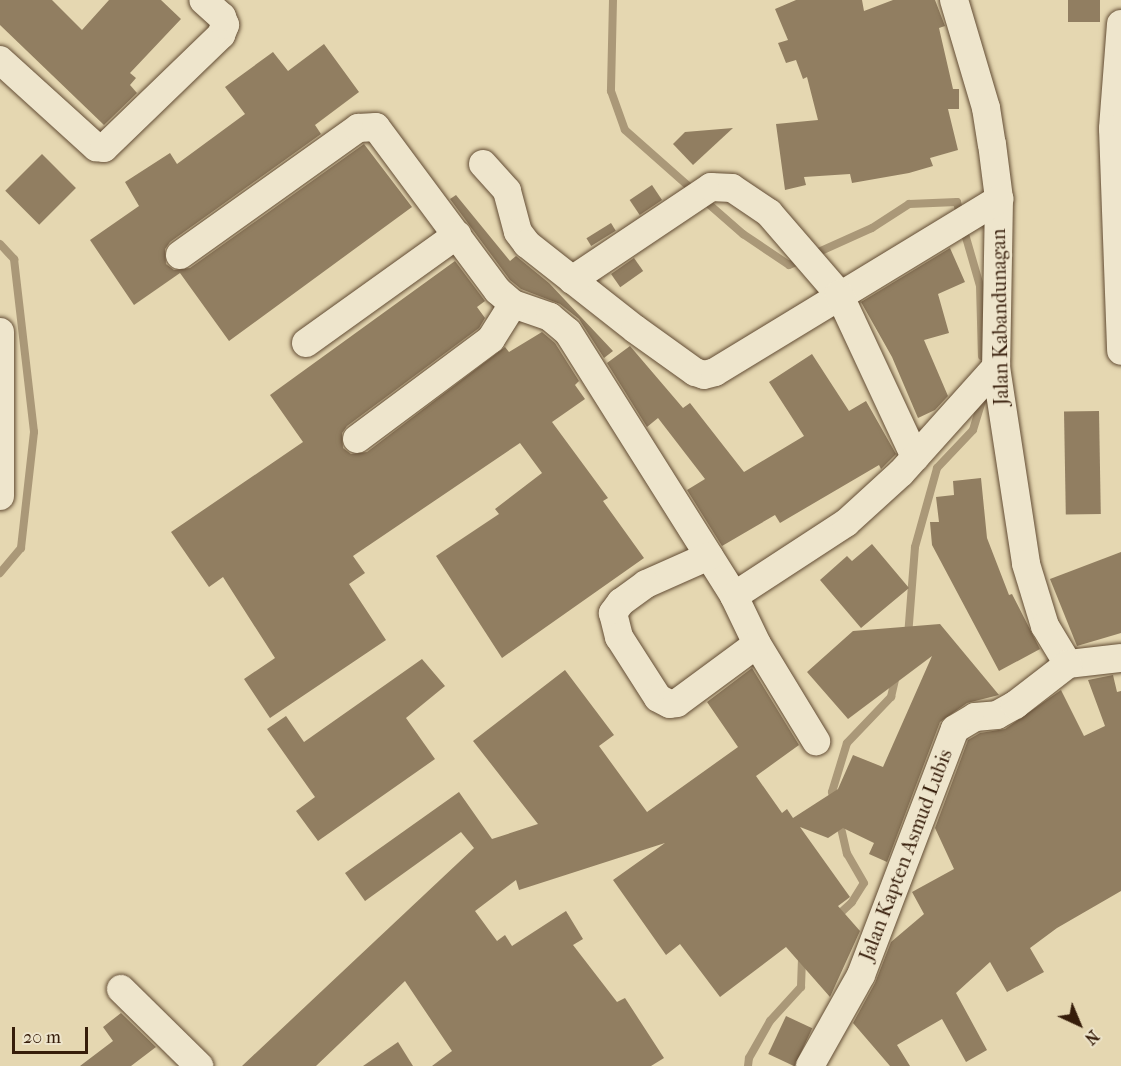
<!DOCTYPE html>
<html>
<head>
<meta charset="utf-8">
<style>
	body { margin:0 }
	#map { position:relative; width:1121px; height:1066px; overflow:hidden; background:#e5d7b1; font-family:"IM FELL French Canon",serif }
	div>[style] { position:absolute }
	.stream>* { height:8px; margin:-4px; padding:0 4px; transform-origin:4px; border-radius:4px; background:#aa9878 }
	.building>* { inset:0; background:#917e61; transform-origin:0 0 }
	.roads { filter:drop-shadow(0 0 2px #624c34) drop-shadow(0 0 2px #624c34) }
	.minor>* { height:28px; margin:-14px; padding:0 14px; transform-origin:14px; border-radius:14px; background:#eee5cc }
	span { translate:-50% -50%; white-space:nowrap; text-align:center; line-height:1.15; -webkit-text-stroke:4.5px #eee5cc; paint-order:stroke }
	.street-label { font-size:20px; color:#361d0a }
	.north { position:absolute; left:1049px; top:994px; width:60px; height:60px; -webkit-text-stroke:4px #eee5cc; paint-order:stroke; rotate:136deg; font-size:16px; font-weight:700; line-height:24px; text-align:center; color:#361d0a }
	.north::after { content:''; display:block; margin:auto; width:21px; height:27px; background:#361d0a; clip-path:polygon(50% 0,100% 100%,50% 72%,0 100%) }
	.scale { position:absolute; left:12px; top:1027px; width:76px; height:27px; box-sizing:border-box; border:3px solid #361d0a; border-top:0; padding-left:8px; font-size:18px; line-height:21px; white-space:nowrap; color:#361d0a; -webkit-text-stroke:4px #eee5cc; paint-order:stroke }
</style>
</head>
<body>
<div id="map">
	<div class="stream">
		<div style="left:613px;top:0;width:91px;rotate:91.3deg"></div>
		<div style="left:611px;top:91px;width:41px;rotate:70.3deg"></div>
		<div style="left:625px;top:130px;width:94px;rotate:41.5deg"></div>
		<div style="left:704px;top:200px;width:52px;rotate:41.1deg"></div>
		<div style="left:743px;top:234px;width:55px;rotate:34deg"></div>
		<div style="left:789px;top:265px;width:13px;rotate:-23deg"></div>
		<div style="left:963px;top:227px;width:61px;rotate:73.9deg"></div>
		<div style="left:980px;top:286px;width:70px;rotate:88.4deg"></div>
		<div style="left:0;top:244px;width:21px;rotate:47deg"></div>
		<div style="left:14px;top:259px;width:174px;rotate:83.4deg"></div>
		<div style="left:34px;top:432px;width:117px;rotate:96.4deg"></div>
		<div style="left:21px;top:548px;width:33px;rotate:130deg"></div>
		<div style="left:812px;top:255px;width:66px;rotate:-24.2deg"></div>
		<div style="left:872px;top:228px;width:44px;rotate:-33deg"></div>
		<div style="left:909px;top:204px;width:48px;rotate:-2.4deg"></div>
		<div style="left:957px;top:202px;width:13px;rotate:77deg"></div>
		<div style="left:908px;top:636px;width:89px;rotate:-85.5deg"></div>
		<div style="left:915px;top:547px;width:82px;rotate:-74.4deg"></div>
		<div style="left:937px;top:468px;width:52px;rotate:-46.5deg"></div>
		<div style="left:973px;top:430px;width:34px;rotate:-73deg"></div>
		<div style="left:835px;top:802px;width:10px;rotate:-107deg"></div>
		<div style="left:832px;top:792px;width:51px;rotate:-73deg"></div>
		<div style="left:847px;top:743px;width:64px;rotate:-46.3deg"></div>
		<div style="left:891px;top:697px;width:22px;rotate:-77deg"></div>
		<div style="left:835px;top:918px;width:23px;rotate:-43deg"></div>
		<div style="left:852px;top:902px;width:22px;rotate:-58deg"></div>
		<div style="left:864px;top:883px;width:34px;rotate:-120deg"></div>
		<div style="left:847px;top:854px;width:35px;rotate:-103deg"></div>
		<div style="left:748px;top:1066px;width:8px;rotate:-83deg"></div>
		<div style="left:749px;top:1058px;width:43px;rotate:-60.4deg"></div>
		<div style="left:770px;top:1021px;width:46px;rotate:-47.6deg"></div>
		<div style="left:801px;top:987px;width:31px;rotate:-88deg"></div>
	</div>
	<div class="building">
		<div style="clip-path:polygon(0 0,52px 0,82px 30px,109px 0,161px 0,181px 19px,130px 73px,136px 78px,130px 85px,137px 93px,104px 125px,0 25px)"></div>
		<div style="clip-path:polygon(796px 0,862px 0,864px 11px,893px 0,935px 0,945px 26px,939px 28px,953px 89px,959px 89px,959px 109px,948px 109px,958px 150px,930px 158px,933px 166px,909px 173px,852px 183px,850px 174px,804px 177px,806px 185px,785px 190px,776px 124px,818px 120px,807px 77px,803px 79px,796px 60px,786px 63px,778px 43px,788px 40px,775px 9px)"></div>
		<div style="left:1068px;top:0;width:32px;height:22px"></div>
		<div style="clip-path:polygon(324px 44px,359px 92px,315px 125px,321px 134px,170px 242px,165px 249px,166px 264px,174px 270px,190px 268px,364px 144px,412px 207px,229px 341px,180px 273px,134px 305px,90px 240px,139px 206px,125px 182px,170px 153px,177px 164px,245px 114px,225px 87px,273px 52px,288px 71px)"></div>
		<div style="clip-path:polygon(733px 128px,693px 165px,673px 144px,685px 132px)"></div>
		<div style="left:42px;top:154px;width:48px;height:52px;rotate:45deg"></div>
		<div style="left:652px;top:185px;width:18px;height:27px;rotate:56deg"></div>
		<div style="clip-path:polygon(456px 195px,510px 261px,516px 256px,549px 283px,613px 351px,604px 358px,579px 319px,560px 304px,521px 289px,510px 280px,450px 199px)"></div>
		<div style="left:611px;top:223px;width:9px;height:29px;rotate:58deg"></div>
		<div style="clip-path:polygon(950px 248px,965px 282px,938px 294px,949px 333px,924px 340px,948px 396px,935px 410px,918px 418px,892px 357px,861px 302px)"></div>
		<div style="left:634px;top:258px;width:16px;height:28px;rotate:55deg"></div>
		<div style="clip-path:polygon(455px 261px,485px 301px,477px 307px,485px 318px,479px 328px,347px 426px,342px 433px,343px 448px,351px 454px,367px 452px,505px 347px,509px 352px,542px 332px,555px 343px,579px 381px,575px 385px,585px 399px,552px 422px,608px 498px,603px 501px,644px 558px,502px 658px,436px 556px,499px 514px,495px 509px,542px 473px,520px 443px,353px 556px,365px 573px,349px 584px,386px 640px,270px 718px,244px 679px,275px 658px,223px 577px,209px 587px,171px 532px,303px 442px,270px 395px)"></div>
		<div style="clip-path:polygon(630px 346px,683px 408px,690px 403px,744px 472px,804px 436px,769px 382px,812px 354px,849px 411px,866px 401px,896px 454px,881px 469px,879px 465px,780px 523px,775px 515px,722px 546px,687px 490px,705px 479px,658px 418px,647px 427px,607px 363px)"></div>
		<div style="left:1099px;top:411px;width:103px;height:35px;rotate:89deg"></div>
		<div style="clip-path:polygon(981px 478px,987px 538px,1009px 595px,1012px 594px,1040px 649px,999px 671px,932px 545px,930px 522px,939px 522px,936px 497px,954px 495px,953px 481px)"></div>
		<div style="clip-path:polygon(872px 544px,909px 588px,861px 628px,820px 580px,847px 556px,852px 561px)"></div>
		<div style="clip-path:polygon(1121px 552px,1121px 633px,1077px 646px,1050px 579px)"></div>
		<div style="clip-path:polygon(940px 624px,999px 695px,967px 703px,940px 722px,887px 862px,869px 854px,874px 843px,843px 828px,828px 838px,800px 827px,850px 897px,838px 906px,860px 931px,830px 997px,786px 947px,720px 997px,680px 944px,666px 955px,613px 880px,665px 843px,519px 890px,516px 880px,475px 911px,497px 941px,505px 935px,512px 946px,566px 911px,583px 939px,573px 945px,617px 1002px,625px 998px,664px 1058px,651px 1066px,432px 1066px,452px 1051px,405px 981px,316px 1066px,242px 1066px,474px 848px,461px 832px,365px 901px,345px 873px,459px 792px,492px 839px,538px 824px,473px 741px,565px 670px,614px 735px,599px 746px,647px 812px,738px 747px,707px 702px,752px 668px,799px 745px,756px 776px,782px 813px,787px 809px,793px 818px,838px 789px,853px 755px,883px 767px,932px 656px,848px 719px,807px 672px,853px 631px)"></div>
		<div style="clip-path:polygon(422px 659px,445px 686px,406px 718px,435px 759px,318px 841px,296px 811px,315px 797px,267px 729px,286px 716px,304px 742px)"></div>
		<div style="clip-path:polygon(1113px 675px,1117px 692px,1121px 691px,1121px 891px,1057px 928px,1030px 948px,1044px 972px,1007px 992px,990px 962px,956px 993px,987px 1050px,966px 1062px,942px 1019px,897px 1045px,910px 1066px,890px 1066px,853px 1023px,875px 983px,891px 942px,924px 914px,912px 892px,954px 869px,935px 828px,968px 740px,980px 733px,1005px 729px,1061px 690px,1084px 736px,1105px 726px,1088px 680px)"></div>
		<div style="clip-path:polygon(121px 1013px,156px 1047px,131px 1066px,80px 1066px,113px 1041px,103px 1027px)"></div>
		<div style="left:786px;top:1016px;width:29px;height:42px;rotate:25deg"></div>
		<div style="clip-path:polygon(398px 1042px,413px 1066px,363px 1066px)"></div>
	</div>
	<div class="roads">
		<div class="minor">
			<div style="left:954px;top:0;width:113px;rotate:73.5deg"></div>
			<div style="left:986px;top:108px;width:36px;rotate:81deg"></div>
			<div style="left:992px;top:144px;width:55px;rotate:82.7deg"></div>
			<div style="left:999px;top:199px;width:168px;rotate:91deg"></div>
			<div style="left:996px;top:367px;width:199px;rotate:81.3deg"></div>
			<div style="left:1026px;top:564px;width:65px;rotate:73deg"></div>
			<div style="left:1045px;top:626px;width:44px;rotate:58.8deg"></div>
			<div style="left:1121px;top:24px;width:105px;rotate:94.4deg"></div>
			<div style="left:1113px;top:129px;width:222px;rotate:87.9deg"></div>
			<div style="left:0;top:60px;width:130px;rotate:42.2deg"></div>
			<div style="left:96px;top:147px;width:8px;rotate:7deg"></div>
			<div style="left:104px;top:148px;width:163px;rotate:-44deg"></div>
			<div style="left:221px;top:35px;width:11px;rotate:-68deg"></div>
			<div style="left:225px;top:25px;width:9px;rotate:-111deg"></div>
			<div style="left:222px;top:17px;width:25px;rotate:-138deg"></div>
			<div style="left:483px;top:164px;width:36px;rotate:48deg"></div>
			<div style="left:507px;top:191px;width:42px;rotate:75deg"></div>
			<div style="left:518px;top:232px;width:15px;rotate:53deg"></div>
			<div style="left:527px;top:244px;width:137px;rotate:38.2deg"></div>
			<div style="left:635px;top:329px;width:74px;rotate:35.6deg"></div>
			<div style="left:695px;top:372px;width:9px;rotate:18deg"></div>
			<div style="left:704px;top:375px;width:11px;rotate:-15deg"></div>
			<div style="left:715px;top:372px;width:333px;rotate:-31.3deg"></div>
			<div style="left:180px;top:255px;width:219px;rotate:-35.5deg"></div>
			<div style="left:358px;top:128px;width:18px;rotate:-3deg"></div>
			<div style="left:376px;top:127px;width:204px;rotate:53.4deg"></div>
			<div style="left:498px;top:291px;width:20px;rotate:41deg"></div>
			<div style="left:513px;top:304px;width:39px;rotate:19deg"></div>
			<div style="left:550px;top:317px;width:23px;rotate:40deg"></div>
			<div style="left:568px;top:332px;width:312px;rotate:57.8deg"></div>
			<div style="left:734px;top:596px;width:53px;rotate:64.4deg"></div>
			<div style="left:757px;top:644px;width:114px;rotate:58.7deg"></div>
			<div style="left:572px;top:280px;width:167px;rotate:-33.8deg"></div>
			<div style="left:711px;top:187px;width:21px;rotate:3deg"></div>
			<div style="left:732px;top:188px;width:45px;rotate:34deg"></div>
			<div style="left:769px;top:213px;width:107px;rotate:49.2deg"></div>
			<div style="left:839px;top:294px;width:180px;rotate:65deg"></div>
			<div style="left:0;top:332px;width:164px;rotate:90deg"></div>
			<div style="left:306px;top:343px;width:186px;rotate:-35.6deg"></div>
			<div style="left:357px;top:439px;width:167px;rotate:-36.7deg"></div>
			<div style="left:491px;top:339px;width:41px;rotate:-57.8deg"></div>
			<div style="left:709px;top:556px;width:69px;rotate:156deg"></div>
			<div style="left:646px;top:584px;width:31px;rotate:144deg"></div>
			<div style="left:621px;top:602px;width:14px;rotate:126deg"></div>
			<div style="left:613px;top:613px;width:25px;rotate:76deg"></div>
			<div style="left:619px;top:637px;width:72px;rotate:57.4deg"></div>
			<div style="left:658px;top:698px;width:13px;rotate:27deg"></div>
			<div style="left:670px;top:704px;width:7px;rotate:-8deg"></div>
			<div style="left:677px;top:703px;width:99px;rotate:-36.4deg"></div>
			<div style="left:734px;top:596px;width:134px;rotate:-33.1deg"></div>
			<div style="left:846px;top:523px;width:74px;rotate:-42.3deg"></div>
			<div style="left:901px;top:473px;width:142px;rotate:-48.1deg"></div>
			<div style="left:1068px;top:664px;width:53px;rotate:-6.5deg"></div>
			<div style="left:121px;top:989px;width:110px;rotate:44.6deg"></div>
			<div style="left:810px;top:1066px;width:104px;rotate:-60.7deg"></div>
			<div style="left:861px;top:975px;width:263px;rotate:-69.1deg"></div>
			<div style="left:955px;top:729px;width:23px;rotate:-31deg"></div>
			<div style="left:975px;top:717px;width:22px;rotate:-5deg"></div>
			<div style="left:997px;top:715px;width:21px;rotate:-29deg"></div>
			<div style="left:1015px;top:705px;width:67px;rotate:-37.7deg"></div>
		</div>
	</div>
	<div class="street-label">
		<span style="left:1000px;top:317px;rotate:-91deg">Jalan Kabandunagan</span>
		<span style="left:906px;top:855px;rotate:-69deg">Jalan Kapten Asmud Lubis</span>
	</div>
	<div class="north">N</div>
	<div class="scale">20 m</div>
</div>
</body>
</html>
